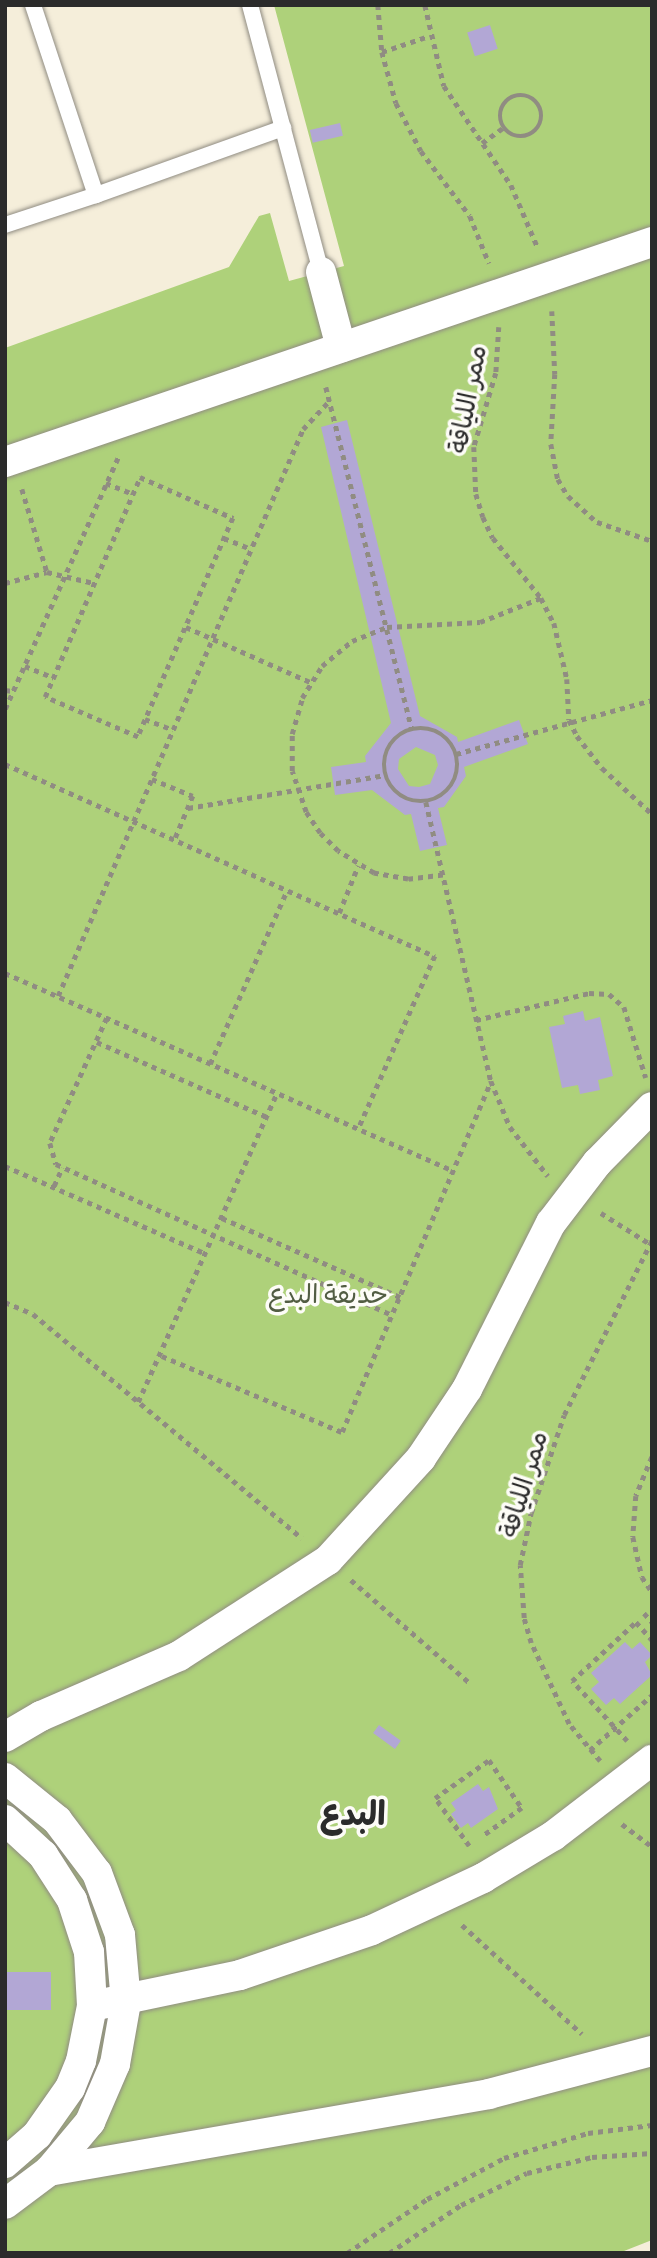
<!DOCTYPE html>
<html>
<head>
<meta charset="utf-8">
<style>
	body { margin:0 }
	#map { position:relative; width:657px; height:2258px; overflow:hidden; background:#f5eeda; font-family:"Patrick Hand","Playpen Sans Arabic",sans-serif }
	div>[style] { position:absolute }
	.green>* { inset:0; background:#aed17a }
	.building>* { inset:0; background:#b2a7d5; transform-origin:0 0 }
	.path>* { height:4.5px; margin-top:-2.25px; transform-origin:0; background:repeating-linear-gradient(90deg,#908c82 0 5px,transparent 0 10px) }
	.path>.ring { margin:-2.25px; padding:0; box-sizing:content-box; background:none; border:4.5px solid #908c82; border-radius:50% }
	.roads { filter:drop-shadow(0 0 2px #908c82) drop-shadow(0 0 2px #908c82) }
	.lane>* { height:16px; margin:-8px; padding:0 8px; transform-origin:8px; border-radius:8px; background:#fff }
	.street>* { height:30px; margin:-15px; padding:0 15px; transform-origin:15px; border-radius:15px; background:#fff }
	span { translate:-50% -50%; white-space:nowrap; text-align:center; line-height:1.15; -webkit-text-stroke:7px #fdfcf7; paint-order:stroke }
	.street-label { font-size:26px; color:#2b2b2b }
	.park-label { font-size:26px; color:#525d43 }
	.district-label { font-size:33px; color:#2b2b2b; font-weight:700 }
	.frame { position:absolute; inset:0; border:7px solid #2b2b2b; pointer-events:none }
</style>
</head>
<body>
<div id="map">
	<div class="green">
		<div style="clip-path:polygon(274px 5px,652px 5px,652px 2240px,619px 2253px,5px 2253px,5px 348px,229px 267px,259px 216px,270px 213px,289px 281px,344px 266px)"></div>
	</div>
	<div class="building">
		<div style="left:490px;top:25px;width:25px;height:24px;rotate:72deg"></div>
		<div style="left:340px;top:123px;width:13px;height:31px;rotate:77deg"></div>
		<div style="clip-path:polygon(evenodd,347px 420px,420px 716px,457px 737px,458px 742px,519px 720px,528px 744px,464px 767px,466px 776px,444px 807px,438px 808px,447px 845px,420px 851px,411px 814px,405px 815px,372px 790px,335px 795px,331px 767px,366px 762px,365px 756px,391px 723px,321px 427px,347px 420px,416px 747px,435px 755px,438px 765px,430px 784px,419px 787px,409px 786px,398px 769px,399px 759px,416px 747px)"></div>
		<div style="clip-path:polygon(583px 1011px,585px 1021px,600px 1017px,613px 1076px,598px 1080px,600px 1090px,580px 1094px,578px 1085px,562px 1088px,549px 1027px,565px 1024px,563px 1016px)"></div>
		<div style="clip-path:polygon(625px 1642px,632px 1649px,640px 1642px,652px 1655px,645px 1662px,652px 1675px,620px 1704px,614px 1698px,606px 1705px,591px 1689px,599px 1682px,591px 1673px)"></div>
		<div style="left:379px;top:1725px;width:27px;height:10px;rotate:36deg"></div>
		<div style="clip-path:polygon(478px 1784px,483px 1791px,489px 1787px,498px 1809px,471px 1828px,468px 1823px,461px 1828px,451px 1814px,456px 1810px,451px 1803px)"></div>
		<div style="left:5px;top:1972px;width:46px;height:38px"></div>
	</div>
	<div class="path">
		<div style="left:378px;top:5px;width:47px;rotate:85.1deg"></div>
		<div style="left:382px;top:52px;width:53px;rotate:74.6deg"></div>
		<div style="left:396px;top:103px;width:54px;rotate:62.5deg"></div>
		<div style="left:421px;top:151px;width:81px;rotate:53deg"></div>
		<div style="left:470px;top:216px;width:51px;rotate:68deg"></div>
		<div style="left:425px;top:5px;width:83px;rotate:76.8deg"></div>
		<div style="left:444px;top:86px;width:120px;rotate:55.9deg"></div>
		<div style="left:511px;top:185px;width:69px;rotate:66.8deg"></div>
		<div style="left:382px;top:52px;width:50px;rotate:-18.8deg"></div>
		<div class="ring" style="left:500px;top:95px;width:37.5px;height:37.5px"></div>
		<div style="left:482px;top:143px;width:26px;rotate:-36deg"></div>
		<div style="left:552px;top:311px;width:63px;rotate:87.3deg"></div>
		<div style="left:555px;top:374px;width:70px;rotate:93.3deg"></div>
		<div style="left:551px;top:444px;width:36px;rotate:79deg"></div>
		<div style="left:558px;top:479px;width:20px;rotate:60deg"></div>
		<div style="left:568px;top:496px;width:39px;rotate:42deg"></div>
		<div style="left:597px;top:522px;width:58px;rotate:19.1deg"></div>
		<div style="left:499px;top:327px;width:46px;rotate:93.7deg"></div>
		<div style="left:496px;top:373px;width:77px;rotate:106.6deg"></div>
		<div style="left:474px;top:447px;width:47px;rotate:87.6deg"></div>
		<div style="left:476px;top:494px;width:24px;rotate:73deg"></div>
		<div style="left:483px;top:517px;width:23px;rotate:65deg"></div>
		<div style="left:493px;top:538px;width:77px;rotate:51.3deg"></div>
		<div style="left:541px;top:598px;width:28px;rotate:63deg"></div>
		<div style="left:554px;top:623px;width:57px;rotate:76.9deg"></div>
		<div style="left:567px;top:679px;width:41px;rotate:87.2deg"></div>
		<div style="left:569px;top:720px;width:18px;rotate:63deg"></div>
		<div style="left:577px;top:736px;width:41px;rotate:52deg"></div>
		<div style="left:602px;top:768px;width:68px;rotate:42.6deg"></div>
		<div style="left:326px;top:387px;width:353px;rotate:75.9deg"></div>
		<div style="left:140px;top:477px;width:102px;rotate:23.8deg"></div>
		<div style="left:233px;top:518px;width:239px;rotate:113.5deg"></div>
		<div style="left:138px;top:737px;width:101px;rotate:-156.7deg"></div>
		<div style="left:45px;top:697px;width:240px;rotate:-66.6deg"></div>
		<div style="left:106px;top:483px;width:29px;rotate:22deg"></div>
		<div style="left:22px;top:489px;width:87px;rotate:73.2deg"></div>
		<div style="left:224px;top:538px;width:29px;rotate:22deg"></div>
		<div style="left:5px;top:583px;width:43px;rotate:-14.7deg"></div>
		<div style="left:47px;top:572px;width:48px;rotate:13.2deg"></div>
		<div style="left:186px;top:627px;width:136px;rotate:23.9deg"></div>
		<div style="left:25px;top:666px;width:31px;rotate:22deg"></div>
		<div style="left:5px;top:690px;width:8px;rotate:7deg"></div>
		<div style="left:5px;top:709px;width:276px;rotate:-65.8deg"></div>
		<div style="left:145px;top:719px;width:30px;rotate:21deg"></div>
		<div class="ring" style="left:384px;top:728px;width:69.5px;height:69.5px"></div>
		<div style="left:456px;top:754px;width:203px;rotate:-15.4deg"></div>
		<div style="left:5px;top:764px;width:471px;rotate:24.1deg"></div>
		<div style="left:435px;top:956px;width:190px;rotate:113.9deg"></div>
		<div style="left:152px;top:779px;width:44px;rotate:22.5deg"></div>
		<div style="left:193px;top:796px;width:47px;rotate:112.7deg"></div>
		<div style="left:426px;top:802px;width:286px;rotate:76.9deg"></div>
		<div style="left:491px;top:1081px;width:50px;rotate:67.6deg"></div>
		<div style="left:510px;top:1127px;width:62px;rotate:52.2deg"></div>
		<div style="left:188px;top:808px;width:200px;rotate:-9.5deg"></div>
		<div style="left:443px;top:875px;width:35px;rotate:173deg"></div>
		<div style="left:408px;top:879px;width:35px;rotate:-170deg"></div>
		<div style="left:374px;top:873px;width:42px;rotate:-148.6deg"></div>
		<div style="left:338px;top:851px;width:25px;rotate:-135deg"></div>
		<div style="left:320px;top:833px;width:25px;rotate:-124deg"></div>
		<div style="left:306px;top:812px;width:43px;rotate:-108.9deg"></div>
		<div style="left:292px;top:771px;width:37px;rotate:-90deg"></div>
		<div style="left:292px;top:734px;width:37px;rotate:-74deg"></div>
		<div style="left:302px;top:698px;width:38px;rotate:-58deg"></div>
		<div style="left:322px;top:666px;width:39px;rotate:-40deg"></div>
		<div style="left:352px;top:641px;width:38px;rotate:-22deg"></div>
		<div style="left:387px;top:627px;width:93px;rotate:-3.1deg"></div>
		<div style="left:480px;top:622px;width:66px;rotate:-21.5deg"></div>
		<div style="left:339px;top:913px;width:51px;rotate:-68deg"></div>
		<div style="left:5px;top:973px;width:490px;rotate:23.8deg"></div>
		<div style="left:58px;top:996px;width:618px;rotate:-66.63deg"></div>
		<div style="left:303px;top:429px;width:38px;rotate:-47deg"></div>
		<div style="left:107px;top:1018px;width:137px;rotate:114.5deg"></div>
		<div style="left:50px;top:1143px;width:22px;rotate:74deg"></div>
		<div style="left:56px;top:1164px;width:368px;rotate:24.2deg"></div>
		<div style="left:476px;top:1020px;width:116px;rotate:-13.4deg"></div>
		<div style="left:589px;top:993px;width:20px;rotate:3deg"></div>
		<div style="left:609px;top:994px;width:20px;rotate:41deg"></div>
		<div style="left:624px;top:1007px;width:74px;rotate:72.8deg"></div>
		<div style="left:97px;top:1042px;width:186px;rotate:23.8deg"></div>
		<div style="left:210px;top:1064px;width:190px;rotate:-66.1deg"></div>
		<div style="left:5px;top:1166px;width:219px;rotate:23.6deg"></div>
		<div style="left:54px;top:1186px;width:20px;rotate:-66deg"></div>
		<div style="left:601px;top:1213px;width:58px;rotate:32.3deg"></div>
		<div style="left:222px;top:1218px;width:195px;rotate:23.9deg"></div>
		<div style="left:5px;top:1302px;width:30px;rotate:23deg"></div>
		<div style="left:33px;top:1314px;width:350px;rotate:39.8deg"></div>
		<div style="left:162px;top:1356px;width:195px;rotate:22.9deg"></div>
		<div style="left:342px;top:1432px;width:381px;rotate:-67deg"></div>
		<div style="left:138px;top:1402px;width:339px;rotate:-65.8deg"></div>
		<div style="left:652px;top:1457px;width:42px;rotate:112.3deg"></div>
		<div style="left:636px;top:1496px;width:41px;rotate:94.2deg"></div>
		<div style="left:633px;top:1537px;width:41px;rotate:77.3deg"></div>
		<div style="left:642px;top:1577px;width:18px;rotate:56deg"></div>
		<div style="left:351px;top:1580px;width:159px;rotate:40.9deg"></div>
		<div style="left:644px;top:1613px;width:12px;rotate:48deg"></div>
		<div style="left:627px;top:1741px;width:81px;rotate:-132.5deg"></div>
		<div style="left:572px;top:1681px;width:87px;rotate:-42.7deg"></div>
		<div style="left:636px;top:1622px;width:24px;rotate:48deg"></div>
		<div style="left:590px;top:1750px;width:83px;rotate:-41.6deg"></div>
		<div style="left:600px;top:1761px;width:48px;rotate:-130deg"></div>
		<div style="left:569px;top:1724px;width:89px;rotate:-115.1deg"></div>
		<div style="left:531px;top:1643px;width:26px;rotate:-106deg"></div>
		<div style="left:524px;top:1618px;width:53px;rotate:-94.3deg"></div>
		<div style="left:520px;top:1565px;width:53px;rotate:-78.1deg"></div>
		<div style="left:531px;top:1513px;width:103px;rotate:-71.4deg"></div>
		<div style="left:564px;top:1415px;width:196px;rotate:-63.3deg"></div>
		<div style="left:622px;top:1824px;width:38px;rotate:37deg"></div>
		<div style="left:469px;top:1846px;width:59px;rotate:-125.3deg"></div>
		<div style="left:435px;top:1798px;width:66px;rotate:-35.1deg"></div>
		<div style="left:489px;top:1760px;width:58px;rotate:55.5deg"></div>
		<div style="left:522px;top:1808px;width:48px;rotate:144.3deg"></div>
		<div style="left:462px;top:1925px;width:162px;rotate:42.2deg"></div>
		<div style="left:347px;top:2253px;width:97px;rotate:-34deg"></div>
		<div style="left:427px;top:2199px;width:87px;rotate:-28deg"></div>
		<div style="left:504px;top:2158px;width:88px;rotate:-16.6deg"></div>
		<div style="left:588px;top:2133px;width:64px;rotate:-7.1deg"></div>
		<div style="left:389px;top:2253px;width:87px;rotate:-33.7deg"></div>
		<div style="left:461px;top:2205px;width:73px;rotate:-25.9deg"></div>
		<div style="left:527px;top:2173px;width:67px;rotate:-13.8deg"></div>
		<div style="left:592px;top:2157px;width:60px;rotate:-3.8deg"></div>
	</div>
	<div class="roads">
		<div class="lane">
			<div style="left:33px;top:5px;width:200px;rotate:71.7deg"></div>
			<div style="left:96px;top:195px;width:199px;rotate:-19.7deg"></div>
			<div style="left:250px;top:5px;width:276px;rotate:75.1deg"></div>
			<div style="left:5px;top:225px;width:96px;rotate:-18.2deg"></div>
		</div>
		<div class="street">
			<div style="left:321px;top:272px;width:78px;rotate:75.1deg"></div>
			<div style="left:5px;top:462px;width:683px;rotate:-18.78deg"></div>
			<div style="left:5px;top:1737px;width:42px;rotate:-30.3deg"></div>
			<div style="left:41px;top:1716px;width:150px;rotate:-23.5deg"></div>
			<div style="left:179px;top:1656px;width:177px;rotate:-32.8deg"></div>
			<div style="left:328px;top:1560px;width:138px;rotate:-47.6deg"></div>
			<div style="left:421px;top:1458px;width:83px;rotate:-56.3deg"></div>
			<div style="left:467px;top:1389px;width:186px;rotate:-63.2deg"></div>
			<div style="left:551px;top:1223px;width:76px;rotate:-52.5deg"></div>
			<div style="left:597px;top:1163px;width:78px;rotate:-45.5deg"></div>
			<div style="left:5px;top:1778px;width:67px;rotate:38.9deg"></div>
			<div style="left:57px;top:1820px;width:66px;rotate:53deg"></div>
			<div style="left:97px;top:1873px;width:66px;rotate:69.6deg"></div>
			<div style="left:120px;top:1935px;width:67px;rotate:84.9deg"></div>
			<div style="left:126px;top:2002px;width:63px;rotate:100.1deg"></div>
			<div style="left:115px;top:2064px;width:63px;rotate:113.3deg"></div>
			<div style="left:90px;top:2122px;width:64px;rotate:129.9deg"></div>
			<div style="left:49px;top:2171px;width:55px;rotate:143.1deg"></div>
			<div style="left:5px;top:1820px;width:52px;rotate:42.6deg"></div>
			<div style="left:43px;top:1855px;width:54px;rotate:57.2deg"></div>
			<div style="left:72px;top:1900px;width:55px;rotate:71.9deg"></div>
			<div style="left:89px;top:1952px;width:54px;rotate:86.8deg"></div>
			<div style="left:92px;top:2006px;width:56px;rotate:101.3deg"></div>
			<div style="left:81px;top:2061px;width:29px;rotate:112deg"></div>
			<div style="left:70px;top:2088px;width:57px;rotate:125.1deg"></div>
			<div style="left:37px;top:2135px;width:43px;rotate:138.8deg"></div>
			<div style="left:92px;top:2006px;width:151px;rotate:-11.8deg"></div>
			<div style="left:240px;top:1975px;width:139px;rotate:-18.8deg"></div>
			<div style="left:372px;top:1930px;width:123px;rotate:-25.1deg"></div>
			<div style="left:483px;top:1878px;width:82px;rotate:-31deg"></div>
			<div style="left:553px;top:1836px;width:125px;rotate:-37.5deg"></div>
			<div style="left:49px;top:2171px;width:447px;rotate:-9.9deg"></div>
			<div style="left:489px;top:2094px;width:169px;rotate:-14.8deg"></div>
		</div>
	</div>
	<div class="street-label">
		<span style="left:467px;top:399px;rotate:-79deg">ممر اللياقة</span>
		<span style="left:523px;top:1484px;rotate:-73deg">ممر اللياقة</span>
	</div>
	<div class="park-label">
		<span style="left:328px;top:1294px">حديقة البدع</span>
	</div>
	<div class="district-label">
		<span style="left:353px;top:1814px">البدع</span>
	</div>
	<div class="frame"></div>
</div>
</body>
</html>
